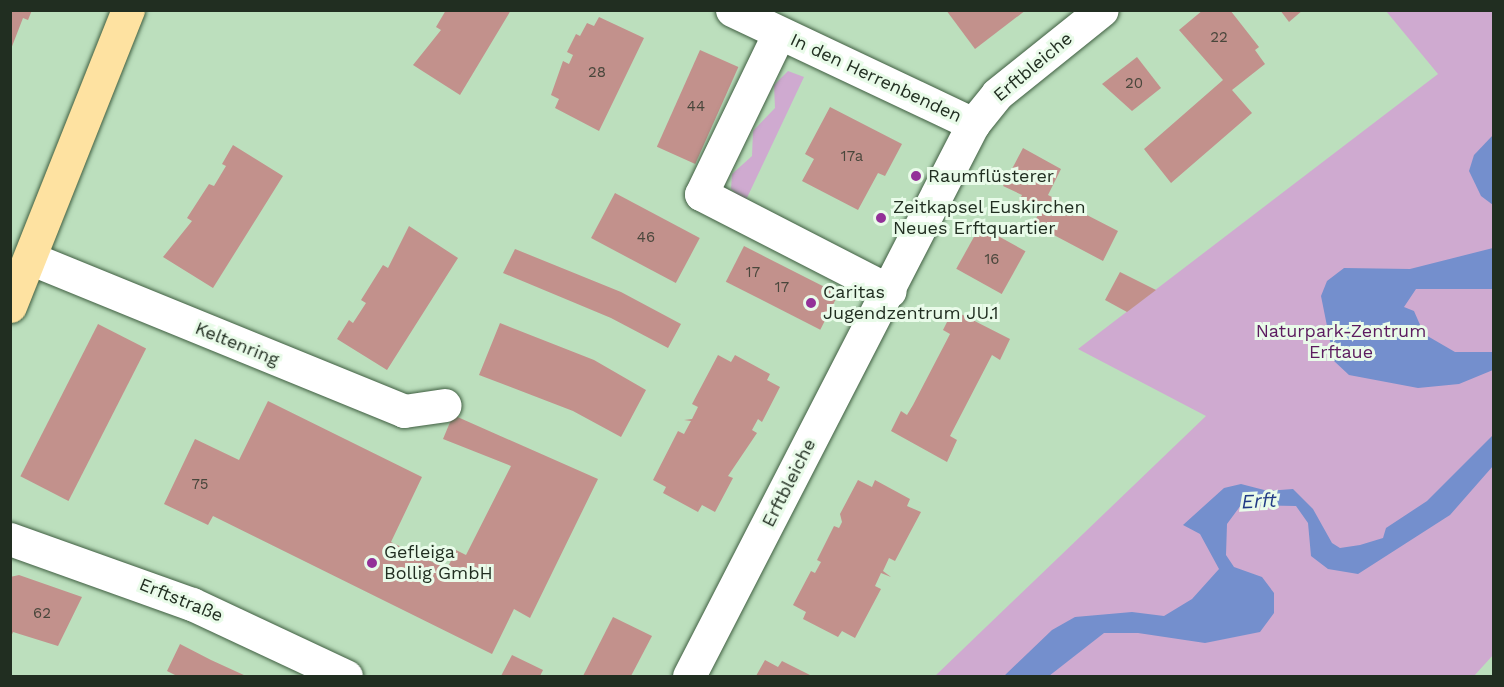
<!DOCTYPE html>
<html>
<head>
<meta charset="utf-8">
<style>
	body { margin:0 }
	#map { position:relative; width:1504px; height:687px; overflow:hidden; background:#bcdfbd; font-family:"Work Sans",sans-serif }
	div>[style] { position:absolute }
	.green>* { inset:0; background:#cfaad0 }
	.water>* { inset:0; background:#748fcd }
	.building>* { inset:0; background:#c2918c; transform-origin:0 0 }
	.roads { filter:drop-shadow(0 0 2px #3f5e41) drop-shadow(0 0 2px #3f5e41) }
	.minor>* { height:33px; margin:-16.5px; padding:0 16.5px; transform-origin:16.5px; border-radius:16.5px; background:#fff }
	.major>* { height:33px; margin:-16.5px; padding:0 16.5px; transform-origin:16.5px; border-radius:16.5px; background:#fee2a1 }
	.dots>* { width:16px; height:16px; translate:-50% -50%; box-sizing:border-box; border:3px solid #e9fbe9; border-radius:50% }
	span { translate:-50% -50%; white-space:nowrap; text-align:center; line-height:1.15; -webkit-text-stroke:6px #e9fbe9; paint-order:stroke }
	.number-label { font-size:15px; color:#49473c }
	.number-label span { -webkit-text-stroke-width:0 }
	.street-label { font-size:18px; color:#212e21 }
	.poi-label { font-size:18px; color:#212e21 }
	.left { translate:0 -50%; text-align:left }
	.park-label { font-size:18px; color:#5c1b5f }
	.water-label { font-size:20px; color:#213b85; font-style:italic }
	.frame { position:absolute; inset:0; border:12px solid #212e21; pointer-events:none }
</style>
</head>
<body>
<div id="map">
	<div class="green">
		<div style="clip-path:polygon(1386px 11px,1493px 11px,1494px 654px,1474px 676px,935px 676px,1206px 416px,1078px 349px,1438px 74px)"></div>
		<div style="clip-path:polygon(788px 71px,804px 77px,745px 202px,731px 189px,732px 174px,752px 156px,753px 131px,775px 108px,774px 85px)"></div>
	</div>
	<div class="water">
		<div style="clip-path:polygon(1493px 135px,1493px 205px,1481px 196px,1469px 171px,1474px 155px)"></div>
		<div style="clip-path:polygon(1493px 248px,1493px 289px,1416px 289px,1404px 307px,1414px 311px,1424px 334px,1455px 352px,1493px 352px,1493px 370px,1459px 384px,1418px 388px,1349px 375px,1334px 361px,1321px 296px,1327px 281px,1344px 268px,1410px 269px)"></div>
		<div style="clip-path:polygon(1493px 435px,1493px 466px,1450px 515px,1358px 574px,1328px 569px,1311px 556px,1308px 523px,1296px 506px,1241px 505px,1227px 524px,1226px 555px,1234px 567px,1262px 577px,1274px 593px,1274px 613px,1260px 632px,1205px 643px,1138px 633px,1104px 633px,1049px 676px,1004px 676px,1052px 630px,1075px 617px,1132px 612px,1164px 616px,1192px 599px,1219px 569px,1200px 534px,1183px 525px,1224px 488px,1241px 484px,1268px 491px,1293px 489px,1313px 509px,1332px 543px,1340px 548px,1360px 545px,1383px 538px,1386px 528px,1427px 501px)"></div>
	</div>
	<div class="building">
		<div style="clip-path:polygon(10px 10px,32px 10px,28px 20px,23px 18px,11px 49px)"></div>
		<div style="clip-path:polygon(446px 10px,511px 10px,460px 95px,413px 65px,441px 30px,436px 27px)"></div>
		<div style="clip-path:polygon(946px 10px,1026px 10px,975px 49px)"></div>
		<div style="clip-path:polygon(1203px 10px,1230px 10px,1259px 47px,1255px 50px,1265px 64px,1232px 90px,1252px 113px,1171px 183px,1144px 149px,1223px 80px,1179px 30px)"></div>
		<div style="clip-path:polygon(1280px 10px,1303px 10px,1289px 22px)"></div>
		<div style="clip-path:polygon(599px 17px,644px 38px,599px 131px,555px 108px,559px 99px,551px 95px,563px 61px,569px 64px,573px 55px,567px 52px,576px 34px,580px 36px,587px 23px,594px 26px)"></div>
		<div style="left:700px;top:50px;width:42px;height:106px;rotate:24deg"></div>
		<div style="clip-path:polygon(1137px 57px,1161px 88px,1132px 111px,1102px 84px)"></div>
		<div style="clip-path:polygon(830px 107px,902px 144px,885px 176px,878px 173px,858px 210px,802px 181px,814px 159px,805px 154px)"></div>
		<div style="clip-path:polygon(233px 145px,283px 176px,213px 288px,163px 257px,192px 221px,187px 218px,209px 184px,214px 186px,226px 166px,222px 164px)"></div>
		<div style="clip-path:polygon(1023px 148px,1061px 169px,1048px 195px,1118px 231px,1103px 261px,1033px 224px,1039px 213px,1018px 203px,1022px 195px,1003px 186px)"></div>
		<div style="left:615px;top:193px;width:96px;height:51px;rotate:28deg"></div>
		<div style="clip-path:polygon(409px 226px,458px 258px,387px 370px,337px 339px,349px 320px,353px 323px,366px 303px,361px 300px,383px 265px,388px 268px)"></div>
		<div style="left:980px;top:226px;width:52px;height:49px;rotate:29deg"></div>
		<div style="left:744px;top:246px;width:106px;height:40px;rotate:27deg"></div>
		<div style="clip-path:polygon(515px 249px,621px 292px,681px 324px,668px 348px,611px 318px,503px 273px)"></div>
		<div style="clip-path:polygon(1120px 272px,1156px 290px,1127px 312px,1105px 300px)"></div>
		<div style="clip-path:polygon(953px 310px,1010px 339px,1000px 360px,992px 355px,950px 436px,957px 440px,947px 462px,891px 431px,901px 411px,907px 415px,913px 405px,950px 334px,943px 330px)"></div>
		<div style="clip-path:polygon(500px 323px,594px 360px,646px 390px,621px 437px,573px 411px,479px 375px)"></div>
		<div style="left:98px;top:324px;width:54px;height:171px;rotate:27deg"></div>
		<div style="clip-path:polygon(718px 355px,731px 362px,735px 355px,770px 374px,767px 380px,780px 387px,762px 422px,758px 419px,752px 430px,757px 433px,728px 476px,733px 478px,715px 512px,702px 505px,698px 512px,663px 493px,666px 487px,653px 480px,678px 431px,684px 434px,691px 421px,684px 420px,692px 419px,698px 407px,692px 404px)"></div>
		<div style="clip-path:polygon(268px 401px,422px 477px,391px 542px,447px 569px,456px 550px,466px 555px,511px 466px,443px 439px,453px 415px,598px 479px,530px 618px,514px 609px,492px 654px,213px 516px,208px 525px,164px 504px,195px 439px,239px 460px)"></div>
		<div style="clip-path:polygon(858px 480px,872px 487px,875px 480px,910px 499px,907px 506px,921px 512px,895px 561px,889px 558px,883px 571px,891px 577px,881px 573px,875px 586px,881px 589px,855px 638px,842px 631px,838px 637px,803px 619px,806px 612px,793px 605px,811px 571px,815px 573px,821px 562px,817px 560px,834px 526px,839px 528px,842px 522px,840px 514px)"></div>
		<div style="clip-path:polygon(19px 575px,82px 597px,58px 646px,13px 632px,10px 639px,10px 577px)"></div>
		<div style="clip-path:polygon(613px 617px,652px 636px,631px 676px,583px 676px)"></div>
		<div style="clip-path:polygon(180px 644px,211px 660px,246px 676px,177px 676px,167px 671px)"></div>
		<div style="clip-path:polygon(512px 655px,543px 670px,540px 676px,501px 676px)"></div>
		<div style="clip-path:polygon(765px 660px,778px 667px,782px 661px,812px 676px,756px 676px)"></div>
	</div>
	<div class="roads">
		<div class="minor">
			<div style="left:732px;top:10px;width:267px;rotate:25.3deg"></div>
			<div style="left:779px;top:33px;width:179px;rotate:115.8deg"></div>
			<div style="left:701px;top:194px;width:212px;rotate:27.2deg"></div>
			<div style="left:32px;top:259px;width:402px;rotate:22.2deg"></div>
			<div style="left:404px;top:411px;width:41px;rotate:-8.3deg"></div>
			<div style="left:10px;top:539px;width:193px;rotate:19.7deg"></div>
			<div style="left:192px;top:604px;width:170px;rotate:25.1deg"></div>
			<div style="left:689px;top:676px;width:621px;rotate:-62.77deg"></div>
			<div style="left:973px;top:124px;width:38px;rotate:-51deg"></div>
			<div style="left:997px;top:94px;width:134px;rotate:-38.7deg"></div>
		</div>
		<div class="major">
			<div style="left:10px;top:306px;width:319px;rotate:-68.3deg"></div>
		</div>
	</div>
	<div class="dots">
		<div style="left:916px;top:176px;background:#933198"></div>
		<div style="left:881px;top:218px;background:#933198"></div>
		<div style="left:811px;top:303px;background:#933198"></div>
		<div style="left:372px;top:563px;background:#933198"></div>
	</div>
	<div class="number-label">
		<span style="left:1219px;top:38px">22</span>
		<span style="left:597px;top:73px">28</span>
		<span style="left:1134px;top:84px">20</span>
		<span style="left:696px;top:107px">44</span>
		<span style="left:852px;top:157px">17a</span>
		<span style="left:646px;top:238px">46</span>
		<span style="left:992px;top:260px">16</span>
		<span style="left:753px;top:273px">17</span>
		<span style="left:782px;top:288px">17</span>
		<span style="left:200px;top:485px">75</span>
		<span style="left:42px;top:614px">62</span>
	</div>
	<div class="street-label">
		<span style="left:1033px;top:67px;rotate:-40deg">Erftbleiche</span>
		<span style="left:876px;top:78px;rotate:25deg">In den Herrenbenden</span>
		<span style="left:237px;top:344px;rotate:22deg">Keltenring</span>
		<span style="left:789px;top:483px;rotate:-63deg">Erftbleiche</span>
		<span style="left:181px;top:600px;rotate:22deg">Erftstraße</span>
	</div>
	<div class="poi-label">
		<span class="left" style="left:928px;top:176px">Raumflüsterer</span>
		<span class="left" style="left:893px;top:218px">Zeitkapsel Euskirchen<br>Neues Erftquartier</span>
		<span class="left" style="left:823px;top:303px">Caritas<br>Jugendzentrum JU.1</span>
		<span class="left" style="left:384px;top:563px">Gefleiga<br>Bollig GmbH</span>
	</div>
	<div class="park-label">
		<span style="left:1341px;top:342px">Naturpark-Zentrum<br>Erftaue</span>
	</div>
	<div class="water-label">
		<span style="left:1259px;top:501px;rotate:-3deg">Erft</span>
	</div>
	<div class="frame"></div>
</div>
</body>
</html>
